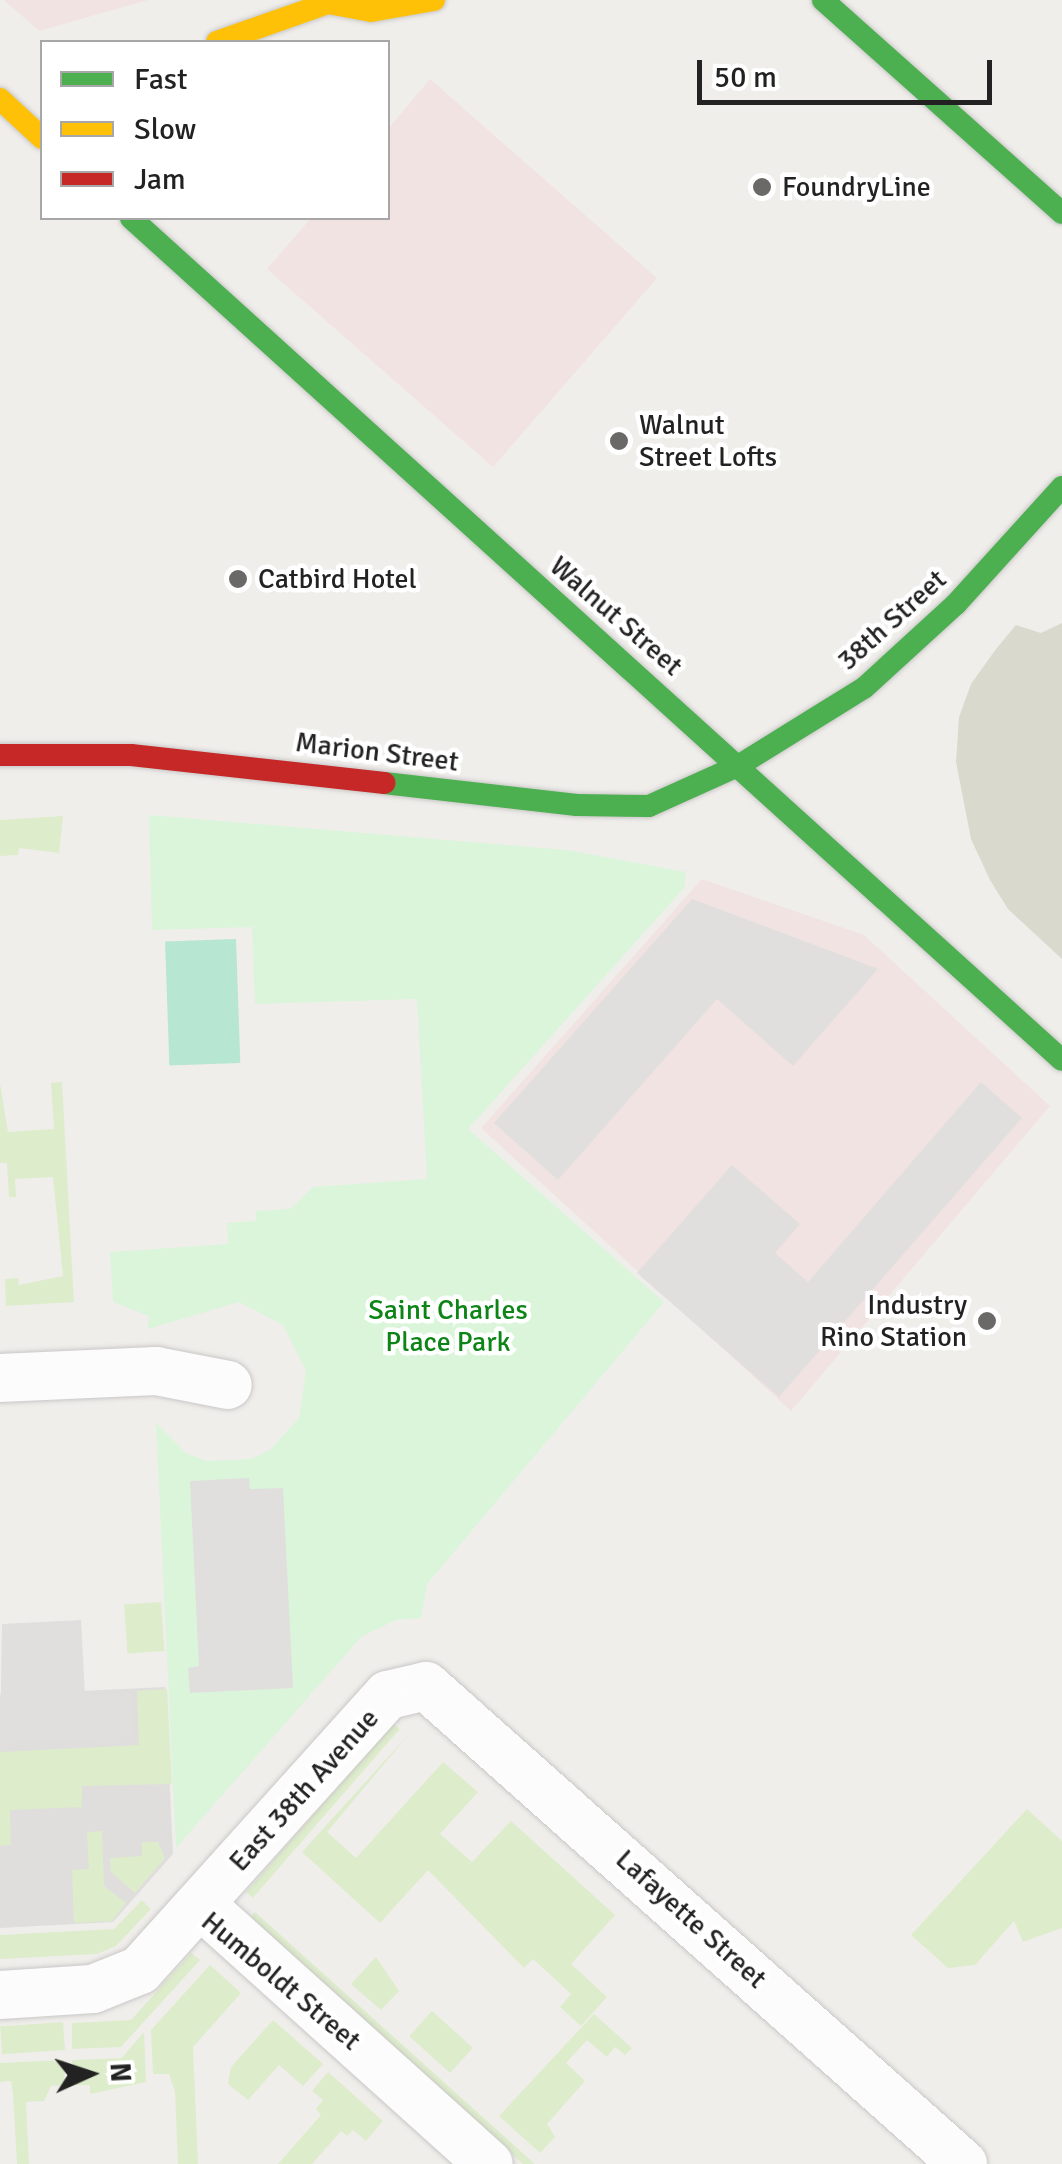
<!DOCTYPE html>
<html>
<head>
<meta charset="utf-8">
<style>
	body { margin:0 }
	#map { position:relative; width:1062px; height:2164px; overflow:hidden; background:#f0eeeb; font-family:Signika,sans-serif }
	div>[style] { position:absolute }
	.residential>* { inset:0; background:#dfdedc }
	.commercial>* { inset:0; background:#f1e3e1 }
	.construction>* { inset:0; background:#d9d9cd }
	.grass>* { inset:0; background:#ddeccb; transform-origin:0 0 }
	.park>* { inset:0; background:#daf5da }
	.pitch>* { inset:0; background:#b7e6d2; transform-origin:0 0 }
	.parking>* { inset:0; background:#e0dfde }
	.roads { filter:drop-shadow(0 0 2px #c9c8c7) drop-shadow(0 0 2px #c9c8c7) }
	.street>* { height:48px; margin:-24px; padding:0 24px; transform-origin:24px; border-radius:24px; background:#fdfcfc }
	.fast>* { height:22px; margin:-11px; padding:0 11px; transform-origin:11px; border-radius:11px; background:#4caf50 }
	.slow>* { height:22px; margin:-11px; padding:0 11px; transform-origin:11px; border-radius:11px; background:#ffc107 }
	.jam>* { height:22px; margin:-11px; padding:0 11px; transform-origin:11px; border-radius:11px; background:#c62828 }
	.dots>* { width:28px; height:28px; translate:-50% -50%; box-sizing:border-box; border:5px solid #fff; border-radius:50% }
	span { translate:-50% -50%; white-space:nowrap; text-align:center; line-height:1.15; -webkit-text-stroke:9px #fff; paint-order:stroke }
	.poi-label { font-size:28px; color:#222 }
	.left { translate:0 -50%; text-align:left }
	.right { translate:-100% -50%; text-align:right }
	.street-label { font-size:28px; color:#222 }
	.park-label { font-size:28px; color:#0c8416 }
	.legend { position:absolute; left:40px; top:40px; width:350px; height:180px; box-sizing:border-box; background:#fff; border:2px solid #a7a7a7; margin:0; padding:12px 18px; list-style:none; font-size:30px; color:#222 }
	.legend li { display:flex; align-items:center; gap:20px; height:50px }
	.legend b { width:50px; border:2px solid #a7a7a7 }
	.north { position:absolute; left:40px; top:2024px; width:100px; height:100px; -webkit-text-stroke:8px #fff; paint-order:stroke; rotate:87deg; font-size:28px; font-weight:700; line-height:40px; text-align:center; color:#222 }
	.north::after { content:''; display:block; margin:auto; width:35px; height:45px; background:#222; clip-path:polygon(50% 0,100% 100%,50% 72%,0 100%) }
	.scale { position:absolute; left:697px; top:60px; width:295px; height:45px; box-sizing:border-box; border:5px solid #222; border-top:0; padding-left:12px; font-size:30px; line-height:35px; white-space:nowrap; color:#222; -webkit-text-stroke:8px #fff; paint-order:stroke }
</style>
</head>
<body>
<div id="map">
	<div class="residential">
		<div style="clip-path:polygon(165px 1687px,173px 1854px,113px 1922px,0 1928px,0 1695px)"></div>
	</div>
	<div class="commercial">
		<div style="clip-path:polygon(4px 0,148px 0,39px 31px)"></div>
		<div style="clip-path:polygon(430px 79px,657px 278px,493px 467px,267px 269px,311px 218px,388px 218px,388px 129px)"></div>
		<div style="clip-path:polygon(702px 879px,864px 935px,1050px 1106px,791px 1411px,481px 1128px)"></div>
	</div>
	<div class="construction">
		<div style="clip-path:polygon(1062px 623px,1062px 959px,1008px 909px,990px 880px,971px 839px,956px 762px,959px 717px,971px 684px,996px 649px,1016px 625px,1041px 633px)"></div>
	</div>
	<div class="grass">
		<div style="clip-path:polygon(63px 816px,59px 853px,19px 848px,18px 855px,0 856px,0 820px)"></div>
		<div style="clip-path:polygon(62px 1082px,74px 1302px,6px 1306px,5px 1279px,18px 1278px,19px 1285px,63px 1276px,53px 1177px,15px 1179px,16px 1197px,9px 1197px,7px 1163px,0 1163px,0 1083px,8px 1132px,54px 1129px,51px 1083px)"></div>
		<div style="left:161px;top:1602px;width:49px;height:37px;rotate:86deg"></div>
		<div style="clip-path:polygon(167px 1689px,172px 1784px,82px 1786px,82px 1807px,10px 1810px,11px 1845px,0 1846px,0 1752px,139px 1745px,137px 1691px)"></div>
		<div style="left:393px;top:1723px;width:9px;height:224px;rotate:41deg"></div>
		<div style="clip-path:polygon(410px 1733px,327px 1832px,356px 1858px,443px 1762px,478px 1792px,440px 1834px,472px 1862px,511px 1821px,615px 1915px,571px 1964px,607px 1997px,581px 2026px,560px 2007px,571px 1994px,533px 1959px,524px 1968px,428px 1870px,380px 1923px,302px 1852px)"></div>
		<div style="clip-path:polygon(1027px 1809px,1062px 1841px,1062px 1928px,1023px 1942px,1014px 1921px,975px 1965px,948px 1968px,911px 1935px)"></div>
		<div style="clip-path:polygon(102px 1831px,104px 1886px,126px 1903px,112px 1921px,74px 1923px,72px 1870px,89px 1869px,87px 1832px)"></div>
		<div style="clip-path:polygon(142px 1842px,158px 1842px,165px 1858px,135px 1893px,111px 1872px,110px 1858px,142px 1856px)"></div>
		<div style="clip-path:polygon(142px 1900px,151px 1909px,116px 1946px,97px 1954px,0 1959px,0 1935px,114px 1929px)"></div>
		<div style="left:255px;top:1912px;width:379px;height:8px;rotate:42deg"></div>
		<div style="clip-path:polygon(191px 1953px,200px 1960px,121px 2047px,72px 2049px,72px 2023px,131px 2020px)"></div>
		<div style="clip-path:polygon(376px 1957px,399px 1991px,381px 2010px,351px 1984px)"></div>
		<div style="clip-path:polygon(210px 1965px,241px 1993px,193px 2047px,198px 2164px,178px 2164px,175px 2092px,169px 2074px,153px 2074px,151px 2030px)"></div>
		<div style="left:432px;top:2011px;width:55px;height:34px;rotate:42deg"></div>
		<div style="clip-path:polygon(594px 2014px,632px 2048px,625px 2055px,615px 2047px,607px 2057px,587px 2040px,566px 2063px,585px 2081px,547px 2124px,555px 2137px,540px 2153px,499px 2116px)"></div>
		<div style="clip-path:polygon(273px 2020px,323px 2064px,303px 2086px,279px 2065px,248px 2100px,228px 2084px,231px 2067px)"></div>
		<div style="left:63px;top:2022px;width:28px;height:63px;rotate:86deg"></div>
		<div style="clip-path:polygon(144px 2032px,146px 2082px,90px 2094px,90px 2085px,73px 2085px,72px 2060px,122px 2058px)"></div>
		<div style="clip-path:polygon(64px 2060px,65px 2085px,51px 2086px,44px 2101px,26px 2102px,29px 2164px,17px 2164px,13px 2093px,11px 2081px,0 2082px,0 2063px)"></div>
		<div style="clip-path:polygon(328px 2072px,383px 2121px,366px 2141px,353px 2130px,347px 2136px,341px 2131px,312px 2164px,278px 2164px,321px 2115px,316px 2109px,323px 2100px,312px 2091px)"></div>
	</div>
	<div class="park">
		<div style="clip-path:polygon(149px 815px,567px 850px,686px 872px,684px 888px,468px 1129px,664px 1302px,427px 1584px,421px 1618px,396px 1620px,361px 1637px,176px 1848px,156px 1423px,186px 1453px,207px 1461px,251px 1459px,270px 1450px,299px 1418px,306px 1371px,283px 1325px,239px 1302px,148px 1329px,149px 1316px,113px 1302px,110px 1252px,228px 1244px,227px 1223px,256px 1221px,256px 1211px,290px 1209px,313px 1187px,427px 1179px,417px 999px,255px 1004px,252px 927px,152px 930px)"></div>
	</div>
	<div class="pitch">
		<div style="left:236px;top:939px;width:124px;height:71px;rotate:88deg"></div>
	</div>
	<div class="parking">
		<div style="clip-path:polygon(692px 899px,878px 969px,793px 1066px,717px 999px,558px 1180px,494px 1123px)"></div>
		<div style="clip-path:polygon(981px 1082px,1022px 1118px,779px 1397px,637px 1273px,732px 1165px,800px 1224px,775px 1253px,808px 1282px)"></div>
		<div style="clip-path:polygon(249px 1478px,250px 1489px,283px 1488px,293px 1688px,190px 1693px,188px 1668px,199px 1666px,190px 1481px)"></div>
		<div style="clip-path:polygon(81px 1620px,85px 1695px,130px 1693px,132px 1736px,0 1743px,2px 1624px)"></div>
	</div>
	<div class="roads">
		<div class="street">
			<div style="left:0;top:1378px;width:156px;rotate:-2.6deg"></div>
			<div style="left:156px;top:1371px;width:73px;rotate:11deg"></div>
			<div style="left:201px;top:1905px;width:387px;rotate:42deg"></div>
			<div style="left:0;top:1995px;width:93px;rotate:-3.7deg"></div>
			<div style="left:93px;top:1989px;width:51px;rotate:-22deg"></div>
			<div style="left:140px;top:1970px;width:370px;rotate:-48deg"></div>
			<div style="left:388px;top:1695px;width:39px;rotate:-13deg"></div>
			<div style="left:426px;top:1686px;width:719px;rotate:41.67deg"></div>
		</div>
		<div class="fast">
			<div style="left:823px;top:0;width:320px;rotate:41.7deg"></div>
			<div style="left:131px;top:218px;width:1255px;rotate:42.13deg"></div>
			<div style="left:384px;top:783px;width:194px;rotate:6.5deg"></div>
			<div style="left:577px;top:805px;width:72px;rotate:0.8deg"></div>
			<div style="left:649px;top:806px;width:98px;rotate:-24.2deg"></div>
			<div style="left:738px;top:766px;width:148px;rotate:-31.8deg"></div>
			<div style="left:864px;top:688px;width:125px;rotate:-42.4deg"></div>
			<div style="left:956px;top:604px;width:158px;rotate:-47.8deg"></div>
		</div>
		<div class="slow">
			<div style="left:217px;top:42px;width:118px;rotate:-19.4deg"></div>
			<div style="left:328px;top:3px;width:44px;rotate:10.5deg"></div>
			<div style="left:371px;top:11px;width:64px;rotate:-9.9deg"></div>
			<div style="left:0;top:99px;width:57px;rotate:42.9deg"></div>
		</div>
		<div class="jam">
			<div style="left:0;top:755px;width:131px"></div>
			<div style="left:131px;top:755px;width:255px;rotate:6.3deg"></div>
		</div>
	</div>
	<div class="dots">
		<div style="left:762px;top:187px;background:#6a6968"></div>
		<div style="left:619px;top:441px;background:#6a6968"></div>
		<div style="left:238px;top:579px;background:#6a6968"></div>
		<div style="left:987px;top:1321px;background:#6a6968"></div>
	</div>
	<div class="poi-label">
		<span class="left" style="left:782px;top:187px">FoundryLine</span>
		<span class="left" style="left:639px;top:441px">Walnut<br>Street Lofts</span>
		<span class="left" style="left:258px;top:579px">Catbird Hotel</span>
		<span class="right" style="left:967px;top:1321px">Industry<br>Rino Station</span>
	</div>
	<div class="street-label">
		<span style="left:616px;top:616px;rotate:41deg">Walnut Street</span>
		<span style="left:892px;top:620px;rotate:-42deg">38th Street</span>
		<span style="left:377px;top:752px;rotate:7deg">Marion Street</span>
		<span style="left:304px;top:1790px;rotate:-48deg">East 38th Avenue</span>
		<span style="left:691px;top:1919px;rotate:42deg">Lafayette Street</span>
		<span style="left:281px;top:1981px;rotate:40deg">Humboldt Street</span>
	</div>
	<div class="park-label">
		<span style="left:448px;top:1326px">Saint Charles<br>Place Park</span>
	</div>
	<ul class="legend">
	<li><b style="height:12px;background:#4caf50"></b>Fast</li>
	<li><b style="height:12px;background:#ffc107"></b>Slow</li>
	<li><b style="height:12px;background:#c62828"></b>Jam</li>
	</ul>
	<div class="north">N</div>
	<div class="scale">50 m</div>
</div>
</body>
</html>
